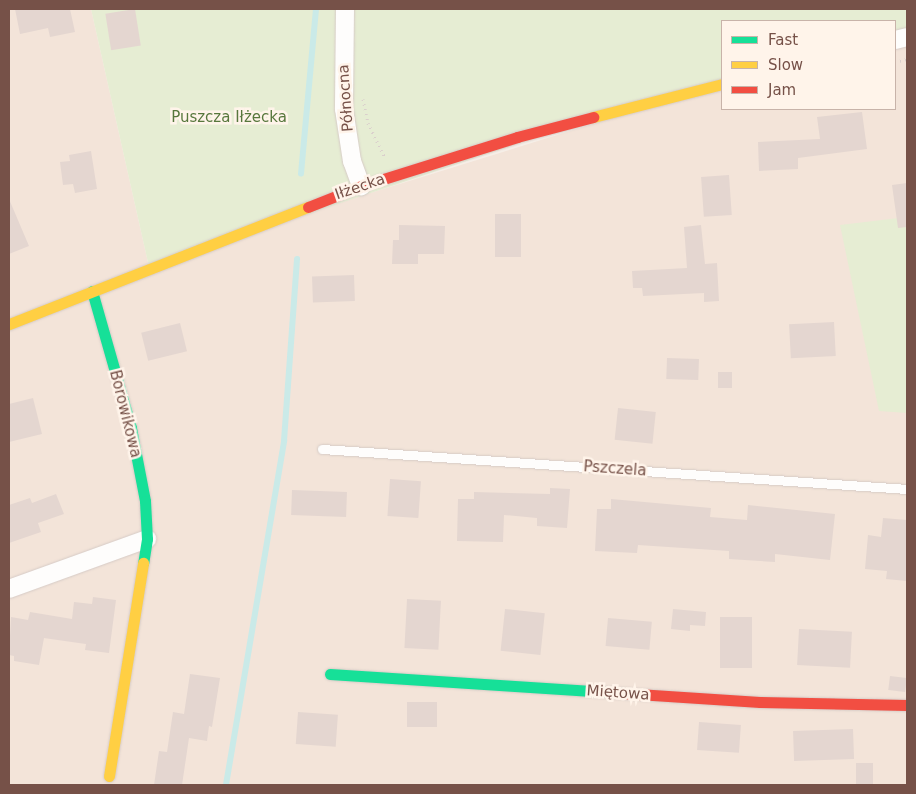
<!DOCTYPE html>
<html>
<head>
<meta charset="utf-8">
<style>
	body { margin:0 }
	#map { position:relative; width:916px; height:794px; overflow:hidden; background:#f7f0e9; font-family:"DejaVu Sans",sans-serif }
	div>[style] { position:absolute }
	.residential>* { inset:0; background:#f3e4d9 }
	.green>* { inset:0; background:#e6edd3 }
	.stream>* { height:5.5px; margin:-2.75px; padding:0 2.75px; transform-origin:2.75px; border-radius:2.75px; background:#caeae8 }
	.building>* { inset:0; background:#e4d6d0; transform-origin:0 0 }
	.path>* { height:3px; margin-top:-1.5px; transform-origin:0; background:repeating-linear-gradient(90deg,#dacfcc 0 1px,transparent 0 5px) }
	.roads { filter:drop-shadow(0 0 1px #d6cbc6) drop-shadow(0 0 1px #d6cbc6) }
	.lane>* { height:9px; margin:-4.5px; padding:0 4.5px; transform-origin:4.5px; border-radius:4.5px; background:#fefdfc }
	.street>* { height:18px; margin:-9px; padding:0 9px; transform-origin:9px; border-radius:9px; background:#fefdfc }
	.fast>* { height:11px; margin:-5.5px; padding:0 5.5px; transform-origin:5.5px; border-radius:5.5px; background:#16e098 }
	.slow>* { height:11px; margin:-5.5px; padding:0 5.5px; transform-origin:5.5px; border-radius:5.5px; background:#ffcf43 }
	.jam>* { height:11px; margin:-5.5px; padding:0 5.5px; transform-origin:5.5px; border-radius:5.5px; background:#f24e42 }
	span { translate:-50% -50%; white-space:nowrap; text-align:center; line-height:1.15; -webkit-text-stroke:5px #fff4ea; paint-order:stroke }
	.street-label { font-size:15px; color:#765148 }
	.park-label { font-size:15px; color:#57773c }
	.frame { position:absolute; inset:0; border:10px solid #765148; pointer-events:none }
	.legend { position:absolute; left:721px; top:20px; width:175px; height:90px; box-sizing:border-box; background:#fff4ea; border:1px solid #c8b3a9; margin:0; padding:6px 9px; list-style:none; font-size:15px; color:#765148 }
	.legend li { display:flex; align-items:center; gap:10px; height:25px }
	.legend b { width:25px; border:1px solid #c8b3a9 }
</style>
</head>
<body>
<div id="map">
	<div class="residential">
		<div style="clip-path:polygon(9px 9px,91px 9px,149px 267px,212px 242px,722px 84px,722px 109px,895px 109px,895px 40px,907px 37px,907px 785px,9px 785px)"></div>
	</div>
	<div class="green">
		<div style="clip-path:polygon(91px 9px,907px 9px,907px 37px,895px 40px,895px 21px,722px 21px,722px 84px,613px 112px,149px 267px)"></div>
		<div style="clip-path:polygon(907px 217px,907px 413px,879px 411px,840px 225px)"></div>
	</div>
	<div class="stream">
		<div style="left:301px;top:174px;width:166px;rotate:-84.8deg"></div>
		<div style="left:226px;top:785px;width:349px;rotate:-80.4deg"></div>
		<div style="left:284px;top:441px;width:182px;rotate:-85.9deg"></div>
	</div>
	<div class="building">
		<div style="clip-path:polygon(15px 9px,70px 9px,75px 32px,50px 37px,48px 28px,20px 34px)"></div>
		<div style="left:135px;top:9px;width:37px;height:30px;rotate:81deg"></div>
		<div style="clip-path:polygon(862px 112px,867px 149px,798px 158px,798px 169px,759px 171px,758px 142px,820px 139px,817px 117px)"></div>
		<div style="clip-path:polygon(91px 151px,97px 189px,75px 193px,73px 184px,63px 185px,60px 162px,70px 161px,69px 155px)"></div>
		<div style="left:729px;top:175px;width:40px;height:28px;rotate:86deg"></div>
		<div style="clip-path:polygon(907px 183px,907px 227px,898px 228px,892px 185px)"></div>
		<div style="clip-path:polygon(9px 199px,29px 246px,9px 254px)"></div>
		<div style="left:495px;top:214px;width:26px;height:43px"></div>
		<div style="clip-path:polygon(399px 225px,445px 226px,444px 254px,418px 254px,418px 264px,392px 264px,393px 240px,399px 240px)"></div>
		<div style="clip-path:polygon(701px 225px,705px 264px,717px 263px,719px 301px,704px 302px,704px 293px,643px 296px,642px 288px,633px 288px,632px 271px,687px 268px,684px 227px)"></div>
		<div style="left:354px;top:275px;width:26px;height:42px;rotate:88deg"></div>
		<div style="left:834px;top:322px;width:34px;height:45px;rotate:87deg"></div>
		<div style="left:180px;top:323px;width:29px;height:40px;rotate:76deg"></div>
		<div style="left:667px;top:358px;width:32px;height:21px;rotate:2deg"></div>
		<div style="left:718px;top:372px;width:14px;height:16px"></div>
		<div style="clip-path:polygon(33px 398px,42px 434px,9px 442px,9px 404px)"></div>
		<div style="left:618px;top:408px;width:38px;height:32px;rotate:6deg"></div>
		<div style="left:390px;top:479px;width:31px;height:37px;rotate:4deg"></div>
		<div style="clip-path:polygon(550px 488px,570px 489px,567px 528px,537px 526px,537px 518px,504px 515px,503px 542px,457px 541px,458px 499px,474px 499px,474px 492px,550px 494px)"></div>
		<div style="left:292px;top:490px;width:55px;height:25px;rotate:2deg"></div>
		<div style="clip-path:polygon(56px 494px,64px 514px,38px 523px,41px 532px,9px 543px,9px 505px,30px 498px,32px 503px)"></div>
		<div style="clip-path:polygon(611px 499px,711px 508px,710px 517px,747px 520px,748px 505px,835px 514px,830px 560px,775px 554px,775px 562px,729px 559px,729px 551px,638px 545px,637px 553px,595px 551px,597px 509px,611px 509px)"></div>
		<div style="clip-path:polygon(883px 518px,907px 520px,907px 581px,886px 579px,887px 571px,865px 569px,868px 535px,881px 537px)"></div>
		<div style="clip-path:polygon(93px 597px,116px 600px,109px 653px,85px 650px,86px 644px,44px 638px,39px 665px,14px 661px,14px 656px,9px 655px,11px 617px,28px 620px,30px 612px,72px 619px,74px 602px,92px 604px)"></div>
		<div style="left:407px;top:599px;width:34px;height:49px;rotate:3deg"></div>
		<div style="left:505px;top:609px;width:40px;height:42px;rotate:6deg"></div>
		<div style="clip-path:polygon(673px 609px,706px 612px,705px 626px,690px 625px,690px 631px,671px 629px)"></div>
		<div style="left:720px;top:617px;width:32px;height:51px"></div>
		<div style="left:608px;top:618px;width:44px;height:28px;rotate:5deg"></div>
		<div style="left:799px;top:629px;width:53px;height:36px;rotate:3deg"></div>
		<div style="clip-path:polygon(190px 674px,220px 678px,212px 727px,209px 726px,207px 741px,189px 738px,182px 785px,154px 785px,159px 751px,167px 752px,173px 712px,184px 714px)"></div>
		<div style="left:890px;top:676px;width:17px;height:14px;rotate:7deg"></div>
		<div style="left:407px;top:702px;width:30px;height:25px"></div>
		<div style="left:298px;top:712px;width:40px;height:32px;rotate:4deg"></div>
		<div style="left:699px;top:722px;width:42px;height:28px;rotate:4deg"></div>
		<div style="left:853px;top:729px;width:30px;height:60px;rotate:88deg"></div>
		<div style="left:856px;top:763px;width:17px;height:22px"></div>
	</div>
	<div class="path">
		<div style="left:895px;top:62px;width:12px;rotate:-14deg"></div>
		<div style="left:363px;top:99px;width:25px;rotate:78deg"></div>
		<div style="left:368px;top:123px;width:37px;rotate:64deg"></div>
	</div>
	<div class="roads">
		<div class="lane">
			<div style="left:322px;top:449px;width:586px;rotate:3.91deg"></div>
		</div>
		<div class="street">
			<div style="left:345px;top:9px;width:100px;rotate:90.6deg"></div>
			<div style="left:344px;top:109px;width:53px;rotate:81.3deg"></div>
			<div style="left:352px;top:161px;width:27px;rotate:70deg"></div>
			<div style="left:895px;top:40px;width:12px;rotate:-14deg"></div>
			<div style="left:9px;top:589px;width:147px;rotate:-19.9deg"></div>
		</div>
		<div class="fast">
			<div style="left:92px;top:291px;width:142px;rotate:74.1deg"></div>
			<div style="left:131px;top:428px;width:74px;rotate:79.1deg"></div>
			<div style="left:145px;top:501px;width:38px;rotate:87deg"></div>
			<div style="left:147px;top:539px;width:24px;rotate:99deg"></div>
			<div style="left:330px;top:674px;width:293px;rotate:3.7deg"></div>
		</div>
		<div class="slow">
			<div style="left:593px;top:117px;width:133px;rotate:-14.3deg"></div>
			<div style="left:9px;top:324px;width:321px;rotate:-21.4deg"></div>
			<div style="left:109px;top:776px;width:216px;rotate:-80.9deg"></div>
		</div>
		<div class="jam">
			<div style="left:308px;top:207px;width:57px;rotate:-21.6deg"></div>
			<div style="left:361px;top:186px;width:164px;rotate:-17.4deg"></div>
			<div style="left:517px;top:137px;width:79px;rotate:-14.7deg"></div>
			<div style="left:622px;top:693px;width:138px;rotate:3.7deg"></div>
			<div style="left:760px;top:702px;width:147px;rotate:1.2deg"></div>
		</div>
	</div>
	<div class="street-label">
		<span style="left:346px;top:98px;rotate:-94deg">Północna</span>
		<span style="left:360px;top:187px;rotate:-19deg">Iłżecka</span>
		<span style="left:125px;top:414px;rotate:76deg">Borowikowa</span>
		<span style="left:615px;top:469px;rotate:4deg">Pszczela</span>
		<span style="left:618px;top:693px;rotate:4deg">Miętowa</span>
	</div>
	<div class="park-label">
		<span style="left:229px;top:118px">Puszcza Iłżecka</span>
	</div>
	<div class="frame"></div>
	<ul class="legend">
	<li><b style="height:6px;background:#16e098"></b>Fast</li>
	<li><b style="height:6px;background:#ffcf43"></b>Slow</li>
	<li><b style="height:6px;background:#f24e42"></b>Jam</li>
	</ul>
</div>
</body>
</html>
